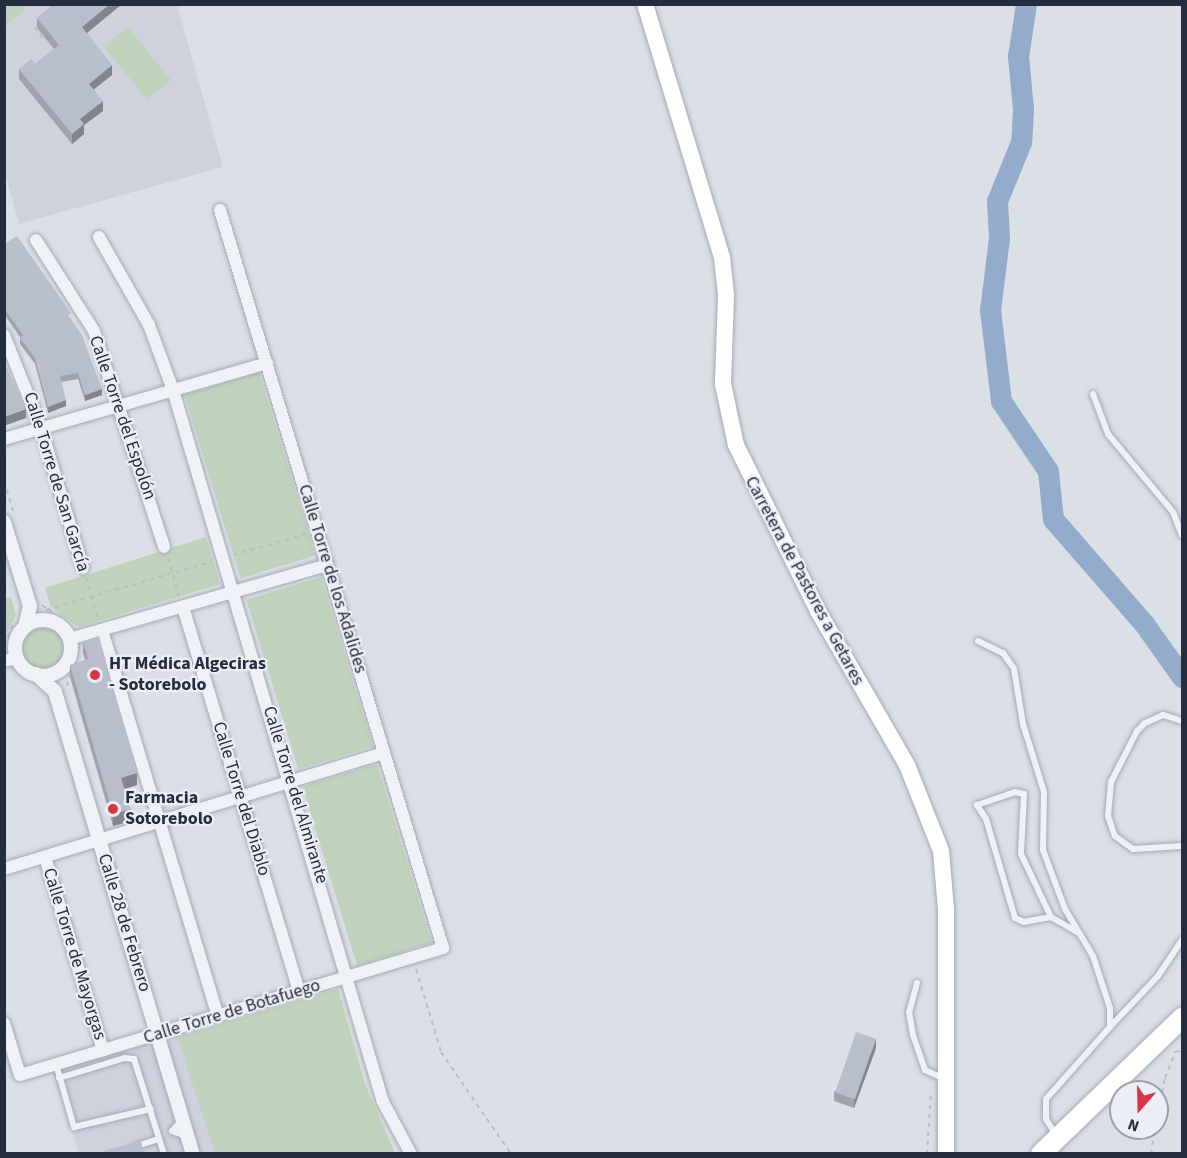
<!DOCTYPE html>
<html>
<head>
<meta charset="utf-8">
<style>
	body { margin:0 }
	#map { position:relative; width:1187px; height:1158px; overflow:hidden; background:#dbe0e7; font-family:"Source Sans 3",sans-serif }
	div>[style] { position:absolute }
	.built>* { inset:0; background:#cdd2dd }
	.green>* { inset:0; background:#c1d2bc; transform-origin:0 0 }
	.round { border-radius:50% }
	.river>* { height:21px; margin:-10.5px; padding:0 10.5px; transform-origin:10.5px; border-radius:10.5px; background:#93accb }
	.path>* { height:2px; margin-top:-1px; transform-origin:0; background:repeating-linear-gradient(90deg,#b9bec6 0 4.5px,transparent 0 9px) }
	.roads { filter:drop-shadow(0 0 2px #a4aab5) drop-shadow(0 0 2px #a4aab5) }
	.service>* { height:6px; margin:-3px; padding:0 3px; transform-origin:3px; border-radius:3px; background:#eef1f5 }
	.minor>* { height:12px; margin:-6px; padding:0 6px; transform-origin:6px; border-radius:6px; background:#eef1f5 }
	.tertiary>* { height:14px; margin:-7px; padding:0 7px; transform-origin:7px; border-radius:7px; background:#eef1f5 }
	.tertiary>.ring { margin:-7px; padding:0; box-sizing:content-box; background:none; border:14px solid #eef1f5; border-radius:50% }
	.secondary>* { height:16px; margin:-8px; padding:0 8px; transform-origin:8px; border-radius:8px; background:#fff }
	.trunk>* { height:20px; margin:-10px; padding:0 10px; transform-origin:10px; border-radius:10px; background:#fff }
	.wall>* { inset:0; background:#9ea3ae }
	.shaded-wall>* { inset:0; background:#81858d }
	.building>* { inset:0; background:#b8beca; transform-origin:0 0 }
	.dots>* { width:16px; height:16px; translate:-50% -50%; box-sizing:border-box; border:3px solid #ebeff5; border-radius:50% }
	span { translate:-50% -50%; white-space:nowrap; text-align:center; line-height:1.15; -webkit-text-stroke:4.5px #ebeff5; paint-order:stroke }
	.street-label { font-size:18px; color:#242d3f }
	.poi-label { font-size:18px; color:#242d3f; font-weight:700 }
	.left { translate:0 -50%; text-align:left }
	.frame { position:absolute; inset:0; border:6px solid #242d3f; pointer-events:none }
	.north { position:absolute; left:1109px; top:1080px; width:60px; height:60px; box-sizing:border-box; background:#ebeff5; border:2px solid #9ba1ac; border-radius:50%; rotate:200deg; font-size:16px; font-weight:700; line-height:24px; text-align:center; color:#242d3f }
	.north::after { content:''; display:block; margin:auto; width:21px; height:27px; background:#d93446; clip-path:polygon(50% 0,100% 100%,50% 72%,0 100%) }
</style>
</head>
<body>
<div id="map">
	<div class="built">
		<div style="clip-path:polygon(4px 5px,177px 5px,223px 167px,19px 224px,5px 173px)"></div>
		<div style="clip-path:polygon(175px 1029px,215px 1153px,79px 1153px,51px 1066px)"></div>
	</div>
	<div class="green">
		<div style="clip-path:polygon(4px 5px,21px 5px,25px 10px,7px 25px)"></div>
		<div style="left:128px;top:27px;width:68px;height:31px;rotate:51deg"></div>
		<div style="left:259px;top:372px;width:192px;height:78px;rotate:73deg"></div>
		<div style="clip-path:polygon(206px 537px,220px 584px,78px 627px,51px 607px,45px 588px)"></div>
		<div style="left:321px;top:577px;width:177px;height:78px;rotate:73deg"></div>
		<div style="clip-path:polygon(11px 597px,16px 615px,5px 637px,5px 598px)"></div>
		<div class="round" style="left:23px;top:627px;width:42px;height:42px"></div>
		<div style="left:377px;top:764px;width:187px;height:78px;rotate:73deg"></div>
		<div style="clip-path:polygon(338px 989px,365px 1084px,395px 1153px,215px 1153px,177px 1037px)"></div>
	</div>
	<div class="river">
		<div style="left:1026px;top:4px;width:53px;rotate:98.7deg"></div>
		<div style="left:1018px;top:56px;width:53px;rotate:84.6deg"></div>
		<div style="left:1023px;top:109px;width:33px;rotate:93deg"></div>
		<div style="left:1021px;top:142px;width:64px;rotate:112.1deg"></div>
		<div style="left:997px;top:201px;width:37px;rotate:87deg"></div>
		<div style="left:999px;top:238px;width:73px;rotate:97.1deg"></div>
		<div style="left:990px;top:310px;width:92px;rotate:83.1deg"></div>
		<div style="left:1001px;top:401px;width:84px;rotate:56.1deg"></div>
		<div style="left:1048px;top:471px;width:48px;rotate:84.1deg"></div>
		<div style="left:1053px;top:519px;width:140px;rotate:49deg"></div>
		<div style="left:1145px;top:625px;width:64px;rotate:54.6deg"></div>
	</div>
	<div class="path">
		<div style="left:40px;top:22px;width:8px;rotate:140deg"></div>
		<div style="left:34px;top:27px;width:18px;rotate:52deg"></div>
		<div style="left:4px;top:481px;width:34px;rotate:73deg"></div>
		<div style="left:233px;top:555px;width:76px;rotate:-16deg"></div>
		<div style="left:168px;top:558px;width:40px;rotate:74deg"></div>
		<div style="left:86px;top:578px;width:42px;rotate:73.3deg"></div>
		<div style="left:42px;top:605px;width:36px;rotate:36deg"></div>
		<div style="left:46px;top:610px;width:172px;rotate:-16.2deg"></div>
		<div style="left:4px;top:625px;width:9px;rotate:-18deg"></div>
		<div style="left:4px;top:646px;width:24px;rotate:-68deg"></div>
		<div style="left:74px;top:665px;width:19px;rotate:-74deg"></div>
		<div style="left:67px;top:686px;width:17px;rotate:-77deg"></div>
		<div style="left:416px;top:969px;width:87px;rotate:73.2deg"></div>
		<div style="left:441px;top:1052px;width:124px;rotate:55.5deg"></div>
		<div style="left:1176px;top:1051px;width:6px;rotate:9deg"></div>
		<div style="left:1157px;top:1119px;width:42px;rotate:-79deg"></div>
		<div style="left:1165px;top:1078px;width:29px;rotate:-68deg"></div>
		<div style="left:927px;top:1154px;width:62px;rotate:-86.3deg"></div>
		<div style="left:1151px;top:1154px;width:26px;rotate:-81deg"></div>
	</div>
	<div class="roads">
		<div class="service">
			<div style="left:1093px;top:394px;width:43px;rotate:69.4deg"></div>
			<div style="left:1108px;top:434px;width:102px;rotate:50.2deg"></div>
			<div style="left:1173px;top:512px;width:25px;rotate:69deg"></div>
			<div style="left:978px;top:641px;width:28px;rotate:26deg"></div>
			<div style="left:1003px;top:653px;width:19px;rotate:55deg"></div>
			<div style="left:1014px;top:669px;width:56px;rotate:80.7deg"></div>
			<div style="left:1023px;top:724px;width:71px;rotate:72.8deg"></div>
			<div style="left:1044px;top:792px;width:58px;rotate:91deg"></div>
			<div style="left:1043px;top:850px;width:63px;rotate:69.6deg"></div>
			<div style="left:1065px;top:909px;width:55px;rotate:59.2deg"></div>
			<div style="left:1093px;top:956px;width:55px;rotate:71.9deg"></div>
			<div style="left:1110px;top:1008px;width:19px;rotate:90deg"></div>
			<div style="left:1110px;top:1027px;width:96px;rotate:131.6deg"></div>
			<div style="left:1046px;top:1099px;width:20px;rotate:90deg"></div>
			<div style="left:1046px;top:1119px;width:19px;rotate:58deg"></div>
			<div style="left:1182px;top:721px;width:20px;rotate:-162deg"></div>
			<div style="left:1163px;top:715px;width:20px;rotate:156deg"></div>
			<div style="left:1145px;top:723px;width:11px;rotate:135deg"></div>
			<div style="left:1137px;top:731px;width:57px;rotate:117deg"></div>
			<div style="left:1111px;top:782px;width:34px;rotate:95deg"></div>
			<div style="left:1108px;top:816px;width:21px;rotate:71deg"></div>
			<div style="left:1115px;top:836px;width:22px;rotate:36deg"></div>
			<div style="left:1133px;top:849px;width:49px;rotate:-3.5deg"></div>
			<div style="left:1051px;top:917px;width:27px;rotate:170deg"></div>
			<div style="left:1024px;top:922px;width:10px;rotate:-156deg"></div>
			<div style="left:1015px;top:918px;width:103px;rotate:-106.3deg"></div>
			<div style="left:986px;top:819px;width:17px;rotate:-123deg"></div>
			<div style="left:977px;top:805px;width:40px;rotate:-18.9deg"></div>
			<div style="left:1015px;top:792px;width:9px;rotate:13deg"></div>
			<div style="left:1024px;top:794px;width:60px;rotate:92.9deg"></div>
			<div style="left:1021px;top:854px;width:70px;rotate:64.5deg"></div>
			<div style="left:1051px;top:917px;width:32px;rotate:30deg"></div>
			<div style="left:917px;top:983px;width:30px;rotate:105deg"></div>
			<div style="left:909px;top:1012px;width:23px;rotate:80deg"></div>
			<div style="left:913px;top:1035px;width:37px;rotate:71deg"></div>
			<div style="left:925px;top:1070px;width:20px;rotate:24deg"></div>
			<div style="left:1110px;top:1027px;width:70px;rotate:-46.7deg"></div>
			<div style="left:1158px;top:976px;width:43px;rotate:-56.3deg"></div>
			<div style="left:56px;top:1064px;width:66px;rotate:74.1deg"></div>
			<div style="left:74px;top:1127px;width:79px;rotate:-13.2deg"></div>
			<div style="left:59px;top:1078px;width:69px;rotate:-16.9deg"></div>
			<div style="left:125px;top:1058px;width:9px;rotate:6deg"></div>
			<div style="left:134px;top:1059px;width:100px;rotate:72.5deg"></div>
			<div style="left:181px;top:1121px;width:13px;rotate:132deg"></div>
			<div style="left:172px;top:1131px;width:15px;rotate:20deg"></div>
			<div style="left:134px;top:1147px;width:26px;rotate:-18deg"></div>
		</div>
		<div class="minor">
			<div style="left:99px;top:237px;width:101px;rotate:60.4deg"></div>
			<div style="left:149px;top:325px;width:69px;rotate:69.7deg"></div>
			<div style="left:173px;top:390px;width:742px;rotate:73.57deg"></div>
			<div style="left:383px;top:1102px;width:59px;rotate:61.7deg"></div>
			<div style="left:36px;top:240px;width:108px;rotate:57.5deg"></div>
			<div style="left:94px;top:331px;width:227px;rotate:72deg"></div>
			<div style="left:4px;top:335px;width:100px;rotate:68.3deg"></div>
			<div style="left:41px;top:428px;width:146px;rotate:73.3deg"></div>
			<div style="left:4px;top:439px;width:274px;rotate:-16.1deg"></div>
			<div style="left:183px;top:607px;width:402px;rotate:73.2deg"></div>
			<div style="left:102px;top:630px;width:403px;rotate:73.3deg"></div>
			<div style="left:69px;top:639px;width:268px;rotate:-16deg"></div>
			<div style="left:4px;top:661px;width:13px;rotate:-13deg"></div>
			<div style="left:45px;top:857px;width:202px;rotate:73.3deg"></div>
			<div style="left:4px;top:869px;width:397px;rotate:-17deg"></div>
			<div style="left:4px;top:1023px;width:54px;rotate:72.9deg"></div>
			<div style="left:20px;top:1075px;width:442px;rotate:-16.7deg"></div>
			<div style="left:443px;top:948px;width:771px;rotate:-106.81deg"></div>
		</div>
		<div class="tertiary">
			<div style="left:4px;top:522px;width:88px;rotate:72.8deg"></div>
			<div style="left:30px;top:606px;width:21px;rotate:104deg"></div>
			<div class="ring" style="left:15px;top:620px;width:42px;height:42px"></div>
			<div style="left:36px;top:674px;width:26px;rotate:43deg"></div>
			<div style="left:55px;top:692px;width:482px;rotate:73.4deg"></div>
		</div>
		<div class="secondary">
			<div style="left:645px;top:4px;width:264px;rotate:73.1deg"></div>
			<div style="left:722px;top:257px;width:39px;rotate:84deg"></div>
			<div style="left:726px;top:296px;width:88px;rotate:92deg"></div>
			<div style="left:723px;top:384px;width:62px;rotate:78deg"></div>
			<div style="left:736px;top:445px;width:185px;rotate:63.7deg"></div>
			<div style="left:818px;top:611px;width:178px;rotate:60deg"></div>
			<div style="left:907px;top:765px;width:92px;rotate:68.4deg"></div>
			<div style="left:941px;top:851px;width:58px;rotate:85.1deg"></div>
			<div style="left:946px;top:909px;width:245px;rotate:90deg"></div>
		</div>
		<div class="trunk">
			<div style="left:1041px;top:1154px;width:196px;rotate:-44deg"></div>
		</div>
	</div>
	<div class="wall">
		<div style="clip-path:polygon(122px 4px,87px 33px,112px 75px,94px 89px,103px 111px,84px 125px,84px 134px,72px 144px,19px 79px,19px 69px,35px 64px,54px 49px,37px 28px,37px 18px)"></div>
		<div style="clip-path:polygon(4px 244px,71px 319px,102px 395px,85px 401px,78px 379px,61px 382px,66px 406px,48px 413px,35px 364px,20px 344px,20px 337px,4px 314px)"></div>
		<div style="clip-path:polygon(83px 641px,137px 785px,125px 789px,131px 821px,113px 826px,70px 677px,70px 665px,85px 660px,83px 653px)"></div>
		<div style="clip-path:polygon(876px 1048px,854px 1108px,834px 1101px,834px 1092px)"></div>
	</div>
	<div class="shaded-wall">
		<div style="clip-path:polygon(110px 4px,122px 4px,82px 37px,82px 27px)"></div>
		<div style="clip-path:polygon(112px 65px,112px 75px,89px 93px,89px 84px)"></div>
		<div style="clip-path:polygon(103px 101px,103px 111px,84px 125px,84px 134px,72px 144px,72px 134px,80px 119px)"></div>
		<div style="clip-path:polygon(102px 389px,102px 395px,85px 401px,85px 395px)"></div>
		<div style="clip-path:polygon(66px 400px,66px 406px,48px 413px,48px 407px)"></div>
		<div style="clip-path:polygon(26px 409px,26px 418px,4px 426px,4px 417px)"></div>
		<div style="clip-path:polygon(137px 773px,137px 785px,121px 790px,121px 778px)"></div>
		<div style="clip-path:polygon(131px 809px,131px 821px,113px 826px,113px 814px)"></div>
		<div style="clip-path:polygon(876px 1039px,876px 1048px,854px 1108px,854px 1099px)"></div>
	</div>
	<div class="building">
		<div style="clip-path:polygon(53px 4px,110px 4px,82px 27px,112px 65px,89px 84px,103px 101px,80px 119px,84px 124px,72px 134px,19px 69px,31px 59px,35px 64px,59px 45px,37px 18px)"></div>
		<div style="clip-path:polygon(17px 236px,71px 313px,68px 315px,82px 335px,102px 389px,85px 395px,78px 373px,60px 376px,66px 400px,48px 407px,35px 358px,20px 338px,23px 335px,4px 308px,4px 244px)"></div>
		<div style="clip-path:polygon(4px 362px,26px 409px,4px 417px)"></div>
		<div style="clip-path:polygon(99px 636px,137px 773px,121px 778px,131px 809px,113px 814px,70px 665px,88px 659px,83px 641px)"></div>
		<div style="left:856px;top:1032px;width:21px;height:64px;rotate:19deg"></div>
		<div style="clip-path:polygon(141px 1141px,144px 1154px,103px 1154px,106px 1150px)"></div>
	</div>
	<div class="dots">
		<div style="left:95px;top:675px;background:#d93446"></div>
		<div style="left:113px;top:809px;background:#d93446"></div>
	</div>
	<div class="street-label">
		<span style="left:122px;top:418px;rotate:71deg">Calle Torre del Espolón</span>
		<span style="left:56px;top:482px;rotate:73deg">Calle Torre de San García</span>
		<span style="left:332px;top:579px;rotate:73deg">Calle Torre de los Adalides</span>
		<span style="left:804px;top:581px;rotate:62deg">Carretera de Pastores a Getares</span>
		<span style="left:295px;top:795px;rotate:73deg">Calle Torre del Almirante</span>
		<span style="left:241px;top:799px;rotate:73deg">Calle Torre del Diablo</span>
		<span style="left:124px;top:923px;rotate:73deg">Calle 28 de Febrero</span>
		<span style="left:74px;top:954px;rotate:73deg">Calle Torre de Mayorgas</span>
		<span style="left:232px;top:1012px;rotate:-17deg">Calle Torre de Botafuego</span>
	</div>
	<div class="poi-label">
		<span class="left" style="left:109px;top:675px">HT Médica Algeciras<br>- Sotorebolo</span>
		<span class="left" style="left:125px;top:809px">Farmacia<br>Sotorebolo</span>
	</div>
	<div class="frame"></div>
	<div class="north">N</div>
</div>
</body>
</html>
